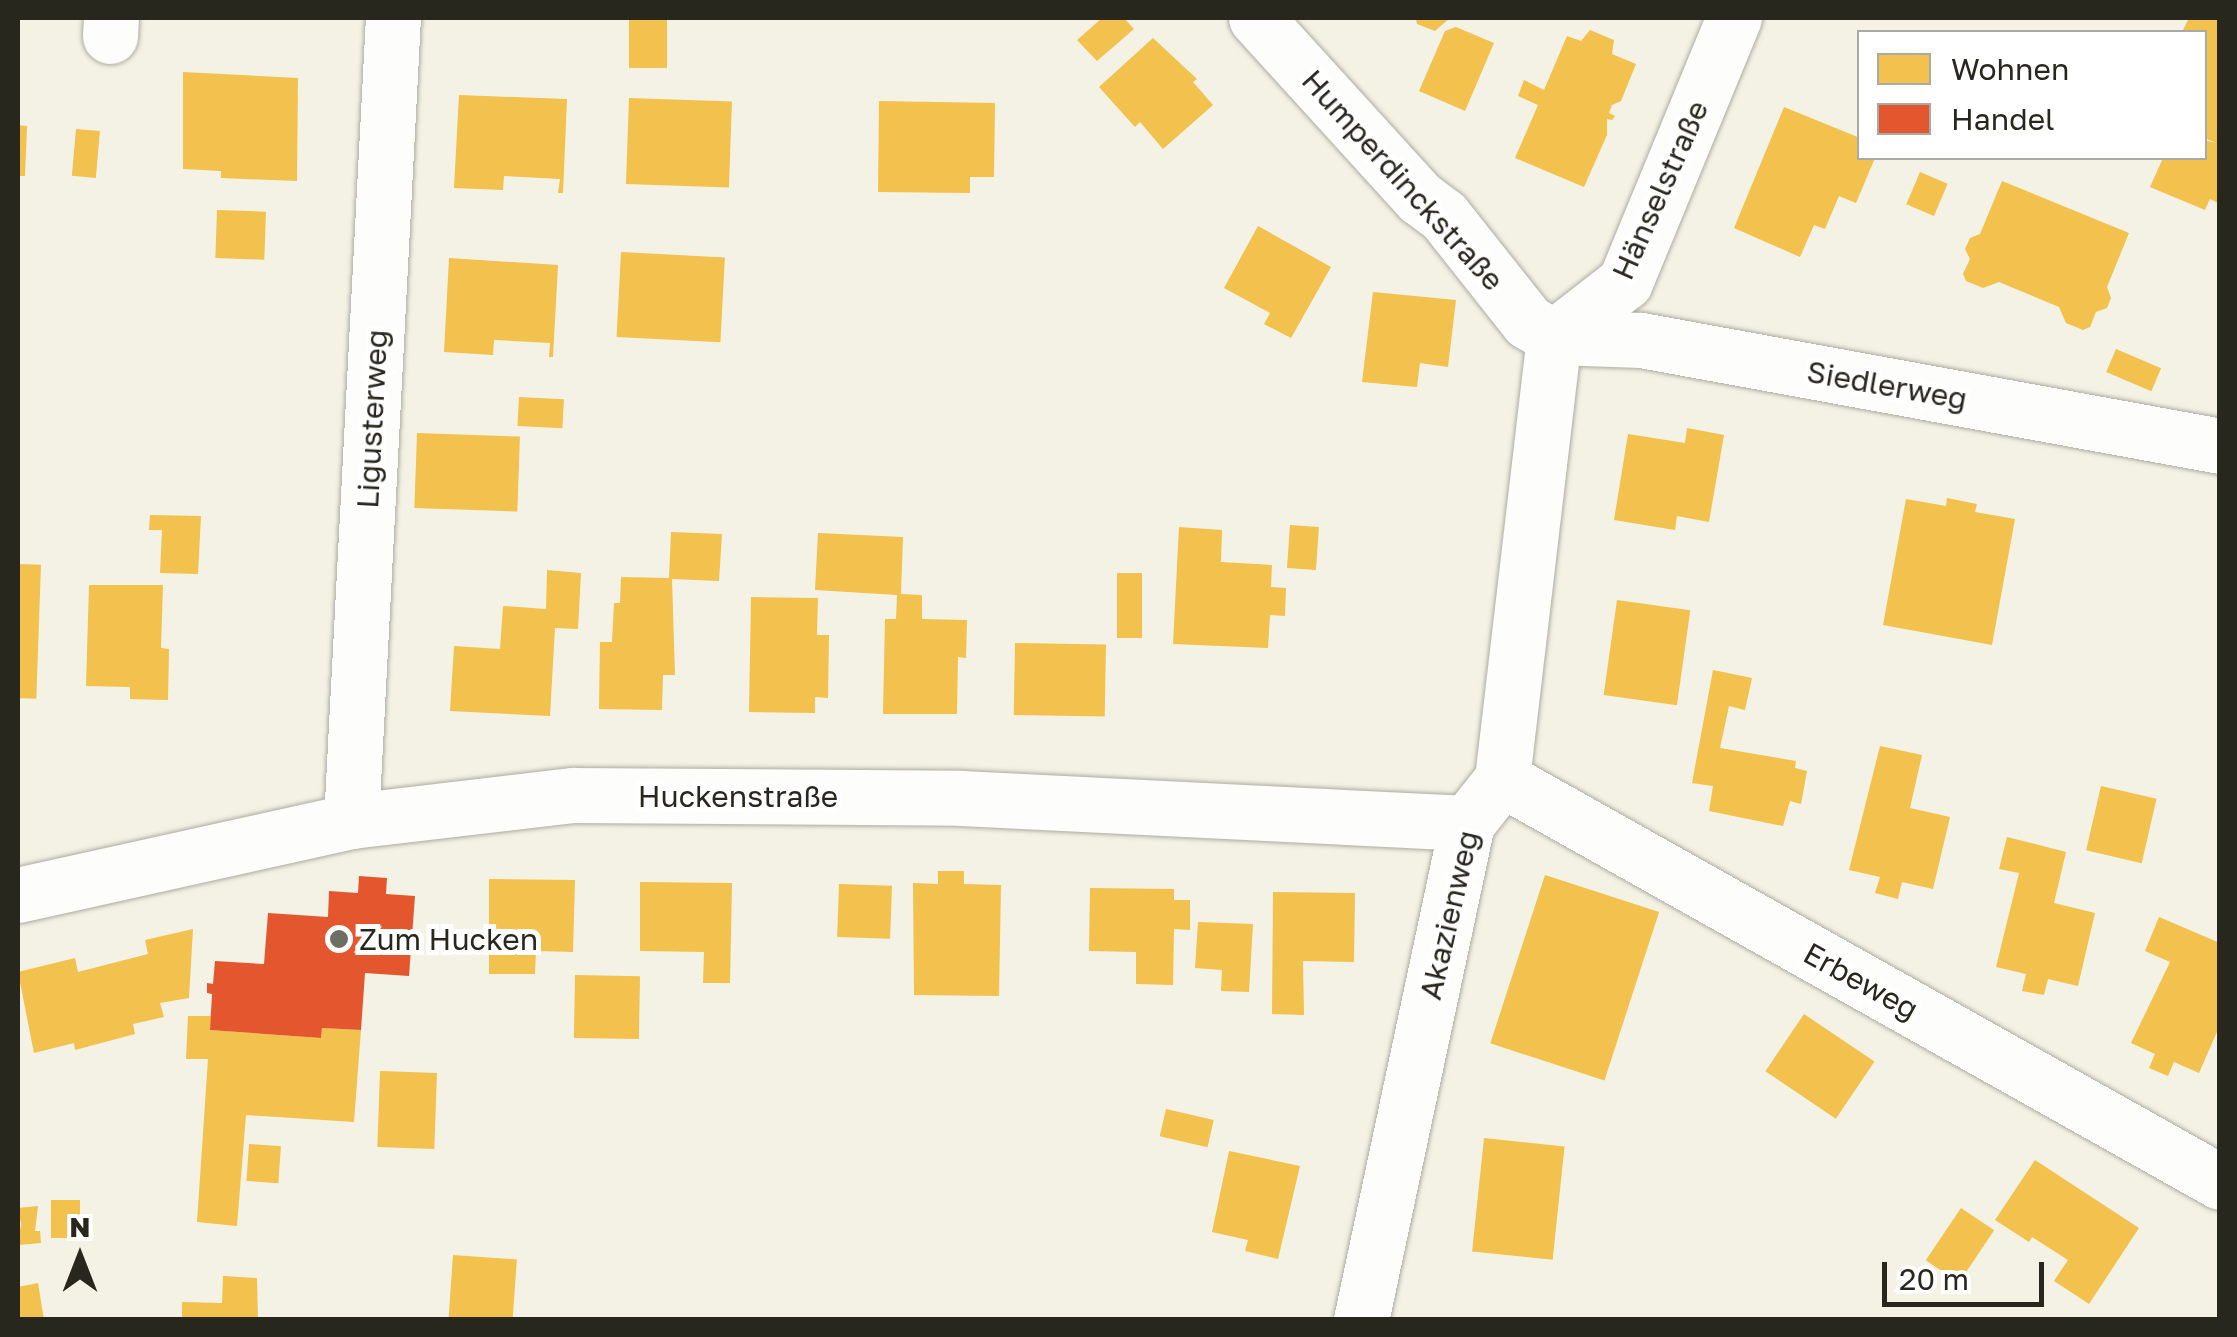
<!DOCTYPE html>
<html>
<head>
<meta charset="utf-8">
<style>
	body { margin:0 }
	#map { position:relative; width:2237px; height:1337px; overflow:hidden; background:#f3f2e5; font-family:"Golos Text",sans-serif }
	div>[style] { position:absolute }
	.homes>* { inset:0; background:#f2c14e; transform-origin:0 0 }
	.shops>* { inset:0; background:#e4572e }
	.roads { filter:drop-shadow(0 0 2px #adaca2) drop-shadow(0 0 2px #adaca2) }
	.minor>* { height:55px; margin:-27.5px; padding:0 27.5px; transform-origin:27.5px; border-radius:27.5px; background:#fdfdfb }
	.dots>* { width:28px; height:28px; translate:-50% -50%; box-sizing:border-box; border:5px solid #fff; border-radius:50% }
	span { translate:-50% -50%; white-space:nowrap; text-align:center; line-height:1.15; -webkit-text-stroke:10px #fff; paint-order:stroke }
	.street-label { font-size:30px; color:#28271e }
	.poi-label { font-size:30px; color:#28271e }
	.left { translate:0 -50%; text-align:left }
	.frame { position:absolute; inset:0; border:20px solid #28271e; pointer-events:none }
	.legend { position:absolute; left:1857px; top:30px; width:350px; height:130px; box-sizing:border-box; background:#fff; border:2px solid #a9a9a5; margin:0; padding:12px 18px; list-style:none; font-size:30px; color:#28271e }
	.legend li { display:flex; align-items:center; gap:20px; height:50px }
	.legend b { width:50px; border:2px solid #a9a9a5 }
	.north { position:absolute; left:30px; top:1207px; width:100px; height:100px; -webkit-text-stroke:8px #fff; paint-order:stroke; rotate:0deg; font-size:28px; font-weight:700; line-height:40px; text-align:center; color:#28271e }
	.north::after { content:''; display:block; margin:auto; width:35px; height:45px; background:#28271e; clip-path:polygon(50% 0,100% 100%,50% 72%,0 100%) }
	.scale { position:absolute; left:1882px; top:1262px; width:162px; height:45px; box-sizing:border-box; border:5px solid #28271e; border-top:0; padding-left:12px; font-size:30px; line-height:35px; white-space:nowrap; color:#28271e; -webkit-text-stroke:8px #fff; paint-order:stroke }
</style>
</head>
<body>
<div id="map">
	<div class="homes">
		<div style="left:629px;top:18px;width:38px;height:50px"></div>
		<div style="clip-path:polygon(1102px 18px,1124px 18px,1134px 29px,1097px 61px,1077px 40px)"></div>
		<div style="clip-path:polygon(1416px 18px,1450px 18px,1435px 31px,1417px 24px)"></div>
		<div style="clip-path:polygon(2189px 18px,2220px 18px,2220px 204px,2210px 199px,2205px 210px,2150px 187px,2163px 158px,2204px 158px,2204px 140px,2216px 143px,2204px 138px,2204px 32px,2182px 32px)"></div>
		<div style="clip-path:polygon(1456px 27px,1494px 43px,1465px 111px,1419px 91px,1445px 31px)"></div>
		<div style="clip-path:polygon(1590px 30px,1614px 40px,1612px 54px,1636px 64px,1621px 101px,1612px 105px,1609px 113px,1615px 116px,1612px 120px,1607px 119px,1607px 135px,1584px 187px,1515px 158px,1538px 105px,1518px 96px,1524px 80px,1544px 90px,1567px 36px,1581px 41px)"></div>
		<div style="clip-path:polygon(1153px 38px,1197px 79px,1193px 82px,1213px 105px,1163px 149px,1140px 122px,1135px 127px,1099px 87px)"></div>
		<div style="clip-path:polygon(183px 72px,298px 78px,297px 181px,221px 178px,221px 171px,183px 169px)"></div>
		<div style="clip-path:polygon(459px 95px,567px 99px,563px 193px,558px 193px,560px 179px,504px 176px,503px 190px,454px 188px)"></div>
		<div style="left:629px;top:98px;width:103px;height:86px;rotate:2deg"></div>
		<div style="clip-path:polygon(879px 101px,995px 103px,994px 177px,970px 177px,970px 193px,878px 192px)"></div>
		<div style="clip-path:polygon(1784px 107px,1860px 138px,1860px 158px,1875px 158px,1856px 203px,1839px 196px,1825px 229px,1814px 225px,1800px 257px,1734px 228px)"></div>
		<div style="clip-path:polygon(18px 125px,27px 126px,25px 176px,18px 176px)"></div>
		<div style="left:76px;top:129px;width:24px;height:47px;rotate:5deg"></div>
		<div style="left:1920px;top:172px;width:30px;height:35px;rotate:23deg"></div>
		<div style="clip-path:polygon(2002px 181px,2129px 233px,2107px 287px,2111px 298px,2107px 308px,2096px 312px,2090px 327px,2083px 330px,2066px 323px,2059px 307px,1999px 282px,1983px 288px,1966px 281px,1963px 274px,1970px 259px,1965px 249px,1970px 238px,1980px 234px)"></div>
		<div style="left:217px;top:210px;width:49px;height:48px;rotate:2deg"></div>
		<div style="clip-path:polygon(1258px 226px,1331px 267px,1291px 338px,1264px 324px,1270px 313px,1224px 288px)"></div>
		<div style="left:621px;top:252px;width:104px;height:85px;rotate:3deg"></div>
		<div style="clip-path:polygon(449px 258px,558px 265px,553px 357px,549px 357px,550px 343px,494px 340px,493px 355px,444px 352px)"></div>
		<div style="clip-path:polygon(1373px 292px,1456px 300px,1448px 367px,1420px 363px,1417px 387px,1362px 382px)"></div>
		<div style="left:2116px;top:349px;width:49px;height:25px;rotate:23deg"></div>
		<div style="left:519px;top:397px;width:45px;height:29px;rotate:3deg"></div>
		<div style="clip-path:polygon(1687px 428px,1724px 435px,1709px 522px,1677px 516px,1675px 530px,1614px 520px,1628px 434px,1685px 443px)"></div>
		<div style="left:417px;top:433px;width:103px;height:75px;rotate:2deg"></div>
		<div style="clip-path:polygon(1947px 498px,1977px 504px,1975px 512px,2015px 519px,1992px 645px,1883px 625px,1906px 499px,1946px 506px)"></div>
		<div style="clip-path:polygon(150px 515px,201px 516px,198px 574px,160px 573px,162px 530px,149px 530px)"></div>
		<div style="left:1290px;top:525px;width:29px;height:43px;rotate:4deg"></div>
		<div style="clip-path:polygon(1179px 527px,1222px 530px,1221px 562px,1272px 565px,1271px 587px,1286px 588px,1285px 616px,1270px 615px,1268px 648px,1173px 644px)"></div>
		<div style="clip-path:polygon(671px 532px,722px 534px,719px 581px,672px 579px,675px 675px,663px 675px,662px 710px,599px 709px,600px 642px,612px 642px,614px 603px,620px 603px,621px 577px,669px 578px)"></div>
		<div style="clip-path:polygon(818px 533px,903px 537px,901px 594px,922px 595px,922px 619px,967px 620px,966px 658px,958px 657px,957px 714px,883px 714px,885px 619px,896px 619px,897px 595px,815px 590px)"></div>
		<div style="left:18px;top:564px;width:23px;height:134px;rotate:2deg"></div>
		<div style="clip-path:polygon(547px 570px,581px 573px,578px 629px,555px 628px,550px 716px,450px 711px,454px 646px,500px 649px,503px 606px,546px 609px)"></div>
		<div style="left:1117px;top:573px;width:25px;height:65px"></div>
		<div style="clip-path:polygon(89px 585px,163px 585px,161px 648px,169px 649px,168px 700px,130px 699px,130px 687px,86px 686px)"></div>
		<div style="clip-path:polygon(751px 597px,818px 598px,817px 635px,829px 635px,828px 698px,815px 697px,815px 713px,749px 712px)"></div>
		<div style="left:1617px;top:600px;width:74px;height:96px;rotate:8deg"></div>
		<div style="left:1015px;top:643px;width:91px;height:72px;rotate:1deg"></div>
		<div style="clip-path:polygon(1713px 670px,1752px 678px,1745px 710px,1729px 706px,1720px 748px,1796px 761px,1795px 768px,1807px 771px,1801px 804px,1790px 801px,1783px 826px,1709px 811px,1713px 786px,1692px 783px)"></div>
		<div style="clip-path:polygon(1880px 746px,1922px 755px,1910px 808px,1950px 817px,1933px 889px,1902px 882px,1898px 899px,1875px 893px,1880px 877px,1849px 870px)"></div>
		<div style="left:2101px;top:786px;width:57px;height:66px;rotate:13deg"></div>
		<div style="clip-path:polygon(2007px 837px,2066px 852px,2054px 903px,2095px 913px,2078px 986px,2048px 979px,2044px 995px,2022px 991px,2026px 974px,1996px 967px,2019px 873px,1999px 869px)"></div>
		<div style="clip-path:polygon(938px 871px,964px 871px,964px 884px,1001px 885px,999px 996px,914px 995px,913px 883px,938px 884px)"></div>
		<div style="left:1545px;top:875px;width:120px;height:177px;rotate:18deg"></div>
		<div style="clip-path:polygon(489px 879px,575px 880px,573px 952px,536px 951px,535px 974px,489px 974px)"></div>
		<div style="clip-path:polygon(640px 882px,732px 883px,730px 983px,703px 983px,704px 952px,640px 951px)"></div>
		<div style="left:839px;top:884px;width:53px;height:53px;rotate:2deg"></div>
		<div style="clip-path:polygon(1090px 888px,1174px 889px,1174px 900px,1190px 900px,1190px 930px,1174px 929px,1173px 985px,1136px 984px,1136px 952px,1089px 951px)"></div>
		<div style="clip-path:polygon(1273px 892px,1355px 893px,1354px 962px,1303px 961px,1304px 1015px,1272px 1014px)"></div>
		<div style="clip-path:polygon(2159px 917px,2220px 943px,2220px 1025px,2199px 1073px,2174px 1062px,2168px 1076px,2149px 1068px,2155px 1054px,2131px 1043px,2170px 962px,2145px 951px)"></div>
		<div style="clip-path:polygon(1198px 922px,1253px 924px,1249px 992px,1221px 991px,1222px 970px,1195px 968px)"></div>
		<div style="clip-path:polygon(193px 929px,189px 998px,160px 1003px,164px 1017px,133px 1024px,135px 1034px,75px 1050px,74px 1043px,34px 1053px,18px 972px,75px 958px,78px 972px,148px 954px,145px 940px)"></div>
		<div style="left:575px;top:975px;width:65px;height:63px;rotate:1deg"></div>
		<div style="left:1804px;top:1014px;width:85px;height:69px;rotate:34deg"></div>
		<div style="clip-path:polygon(188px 1016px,211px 1016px,210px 1030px,321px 1038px,322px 1028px,361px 1030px,354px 1122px,246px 1115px,237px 1226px,197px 1222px,208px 1059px,186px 1059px)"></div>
		<div style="left:380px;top:1071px;width:57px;height:76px;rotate:2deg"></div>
		<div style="left:1166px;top:1109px;width:49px;height:28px;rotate:13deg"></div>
		<div style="left:1484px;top:1138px;width:81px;height:114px;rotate:6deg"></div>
		<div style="left:249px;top:1144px;width:32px;height:37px;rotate:4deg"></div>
		<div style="clip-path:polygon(1229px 1151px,1300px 1166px,1278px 1259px,1245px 1251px,1248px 1240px,1212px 1232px)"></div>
		<div style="clip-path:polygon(2035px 1160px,2139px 1228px,2089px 1304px,2054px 1281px,2068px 1260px,2032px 1237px,2029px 1242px,1995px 1220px)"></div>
		<div style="left:51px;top:1200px;width:29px;height:38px"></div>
		<div style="clip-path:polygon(38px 1206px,35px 1231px,40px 1231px,41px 1243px,18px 1245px,21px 1224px,18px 1208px)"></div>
		<div style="left:1961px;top:1208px;width:40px;height:63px;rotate:34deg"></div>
		<div style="left:453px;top:1255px;width:64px;height:65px;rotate:4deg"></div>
		<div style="clip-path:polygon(223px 1276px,257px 1278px,258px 1320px,182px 1320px,182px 1302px,222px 1303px)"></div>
		<div style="clip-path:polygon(38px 1283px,44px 1320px,18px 1320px,18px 1287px)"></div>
	</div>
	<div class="shops">
		<div style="clip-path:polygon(359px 876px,387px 878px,386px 894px,415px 896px,409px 976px,365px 973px,361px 1030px,322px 1028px,321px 1038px,210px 1030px,212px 994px,207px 993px,207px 983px,213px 984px,215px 961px,264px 964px,268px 913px,328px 917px,329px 891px,358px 893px)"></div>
	</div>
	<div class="roads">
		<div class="minor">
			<div style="left:1256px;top:18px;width:244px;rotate:47.7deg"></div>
			<div style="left:1420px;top:198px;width:30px;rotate:37deg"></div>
			<div style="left:1444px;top:216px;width:135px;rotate:51.6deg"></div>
			<div style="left:1528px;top:322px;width:30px;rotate:30deg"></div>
			<div style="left:1554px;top:337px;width:87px;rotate:2deg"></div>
			<div style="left:1641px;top:340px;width:589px;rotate:10.37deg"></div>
			<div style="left:110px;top:36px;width:18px;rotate:-87deg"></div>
			<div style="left:1554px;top:337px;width:90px;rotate:-37.8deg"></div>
			<div style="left:1625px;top:282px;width:286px;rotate:-67.6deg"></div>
			<div style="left:1502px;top:779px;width:823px;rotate:29.3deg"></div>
			<div style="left:351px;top:821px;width:804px;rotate:-87.01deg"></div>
			<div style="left:18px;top:895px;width:341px;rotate:-12.5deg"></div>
			<div style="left:351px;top:821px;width:224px;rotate:-6.7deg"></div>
			<div style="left:573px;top:795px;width:388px;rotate:0.4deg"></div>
			<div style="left:961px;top:798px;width:507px;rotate:2.83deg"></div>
			<div style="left:1361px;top:1320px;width:508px;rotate:-77.96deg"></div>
			<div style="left:1467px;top:823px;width:56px;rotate:-51.5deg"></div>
			<div style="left:1502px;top:779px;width:445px;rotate:-83.3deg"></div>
		</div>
	</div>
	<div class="dots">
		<div style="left:339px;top:939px;background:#6f6e64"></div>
	</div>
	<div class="street-label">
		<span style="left:1403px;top:180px;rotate:48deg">Humperdinckstraße</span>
		<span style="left:1660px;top:190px;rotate:-66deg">Hänselstraße</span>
		<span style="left:1887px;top:385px;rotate:10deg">Siedlerweg</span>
		<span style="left:372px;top:419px;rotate:-87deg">Ligusterweg</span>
		<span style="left:738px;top:796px">Huckenstraße</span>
		<span style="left:1449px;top:915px;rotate:-77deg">Akazienweg</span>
		<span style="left:1861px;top:981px;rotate:29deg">Erbeweg</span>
	</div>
	<div class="poi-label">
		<span class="left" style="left:359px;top:939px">Zum Hucken</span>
	</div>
	<div class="frame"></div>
	<ul class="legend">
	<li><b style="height:28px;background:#f2c14e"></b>Wohnen</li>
	<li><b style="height:28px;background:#e4572e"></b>Handel</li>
	</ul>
	<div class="north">N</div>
	<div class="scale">20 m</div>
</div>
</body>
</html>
